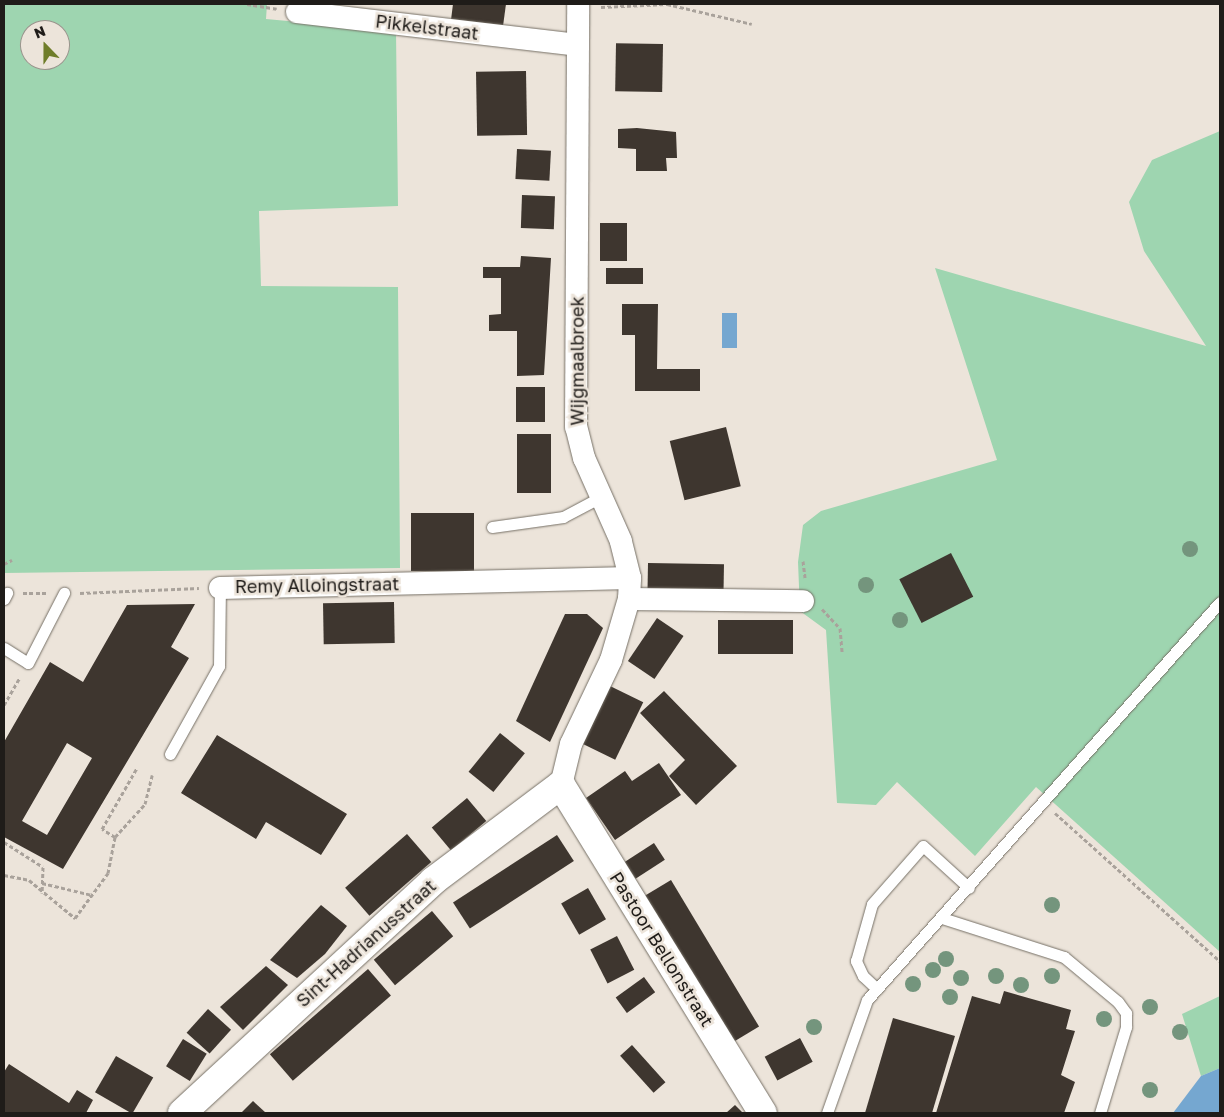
<!DOCTYPE html>
<html>
<head>
<meta charset="utf-8">
<style>
	body { margin:0 }
	#map { position:relative; width:1224px; height:1117px; overflow:hidden; background:#ece4da; font-family:"Golos Text",sans-serif }
	div>[style] { position:absolute }
	.green>* { inset:0; background:#9ed5b0 }
	.water>* { inset:0; background:#75a7d0; transform-origin:0 0 }
	.building>* { inset:0; background:#3e362f; transform-origin:0 0 }
	.path>* { height:3px; margin-top:-1.5px; transform-origin:0; background:repeating-linear-gradient(90deg,#a9a29b 0 4px,transparent 0 6.5px) }
	.roads { filter:drop-shadow(0 0 1px #767066) drop-shadow(0 0 1px #767066) }
	.lane>* { height:11px; margin:-5.5px; padding:0 5.5px; transform-origin:5.5px; border-radius:5.5px; background:#fff }
	.street>* { height:22px; margin:-11px; padding:0 11px; transform-origin:11px; border-radius:11px; background:#fff }
	.secondary>* { height:28px; margin:-14px; padding:0 14px; transform-origin:14px; border-radius:14px; background:#fff }
	.trees>* { width:16px; height:16px; margin:-8px; border-radius:50%; background:#74957d }
	span { translate:-50% -50%; white-space:nowrap; text-align:center; line-height:1.15; -webkit-text-stroke:5px #ece4da; paint-order:stroke }
	.street-label { font-size:18px; color:#1f1c19 }
	.frame { position:absolute; inset:0; border:5px solid #1f1c19; pointer-events:none }
	.north { position:absolute; left:20px; top:20px; width:50px; height:50px; box-sizing:border-box; background:#ece4da; border:1px solid #9a948d; border-radius:50%; rotate:338deg; font-size:14px; font-weight:700; line-height:20px; text-align:center; color:#1f1c19 }
	.north::after { content:''; display:block; margin:auto; width:18px; height:22px; background:#6f7d2a; clip-path:polygon(50% 0,100% 100%,50% 72%,0 100%) }
</style>
</head>
<body>
<div id="map">
	<div class="green">
		<div style="clip-path:polygon(evenodd,4px 4px,267px 4px,266px 19px,396px 31px,398px 206px,259px 211px,261px 286px,398px 287px,400px 568px,4px 573px,4px 4px,30px 30px,60px 30px,60px 60px,30px 60px,30px 30px)"></div>
		<div style="clip-path:polygon(1220px 131px,1220px 952px,1036px 787px,975px 856px,897px 782px,876px 805px,837px 803px,826px 630px,800px 611px,798px 562px,803px 525px,821px 511px,997px 460px,935px 268px,1206px 346px,1144px 251px,1129px 202px,1152px 160px)"></div>
		<div style="clip-path:polygon(1220px 996px,1220px 1068px,1201px 1076px,1182px 1014px)"></div>
	</div>
	<div class="water">
		<div style="left:722px;top:313px;width:15px;height:35px"></div>
		<div style="clip-path:polygon(1220px 1068px,1220px 1113px,1173px 1113px,1201px 1076px)"></div>
	</div>
	<div class="building">
		<div style="clip-path:polygon(453px 4px,506px 4px,503px 26px,451px 20px)"></div>
		<div style="left:663px;top:44px;width:48px;height:47px;rotate:91deg"></div>
		<div style="left:526px;top:71px;width:64px;height:50px;rotate:89deg"></div>
		<div style="clip-path:polygon(637px 128px,676px 132px,677px 158px,666px 158px,667px 171px,636px 171px,636px 149px,618px 148px,618px 129px)"></div>
		<div style="left:517px;top:149px;width:34px;height:30px;rotate:3deg"></div>
		<div style="left:522px;top:195px;width:33px;height:33px;rotate:2deg"></div>
		<div style="left:600px;top:223px;width:27px;height:38px"></div>
		<div style="clip-path:polygon(521px 256px,551px 258px,544px 375px,517px 376px,517px 331px,489px 331px,489px 315px,501px 314px,501px 278px,483px 278px,483px 267px,520px 267px)"></div>
		<div style="left:643px;top:268px;width:16px;height:37px;rotate:90deg"></div>
		<div style="clip-path:polygon(622px 304px,658px 304px,657px 369px,700px 369px,700px 391px,635px 391px,635px 335px,622px 335px)"></div>
		<div style="left:516px;top:387px;width:29px;height:35px"></div>
		<div style="left:726px;top:427px;width:61px;height:58px;rotate:76deg"></div>
		<div style="left:517px;top:434px;width:34px;height:59px"></div>
		<div style="left:411px;top:513px;width:63px;height:58px"></div>
		<div style="left:951px;top:553px;width:49px;height:58px;rotate:63deg"></div>
		<div style="left:648px;top:563px;width:76px;height:30px;rotate:1deg"></div>
		<div style="left:394px;top:602px;width:41px;height:71px;rotate:89deg"></div>
		<div style="clip-path:polygon(evenodd,195px 604px,171px 647px,189px 658px,63px 869px,4px 837px,4px 742px,50px 662px,83px 682px,127px 605px,195px 604px,67px 743px,92px 758px,47px 835px,22px 821px,67px 743px)"></div>
		<div style="clip-path:polygon(565px 614px,587px 614px,603px 628px,550px 742px,516px 721px)"></div>
		<div style="left:657px;top:618px;width:32px;height:52px;rotate:34deg"></div>
		<div style="left:718px;top:620px;width:75px;height:34px"></div>
		<div style="left:610px;top:686px;width:37px;height:64px;rotate:26deg"></div>
		<div style="clip-path:polygon(664px 691px,737px 766px,696px 805px,669px 776px,685px 760px,640px 713px)"></div>
		<div style="left:500px;top:733px;width:32px;height:50px;rotate:39deg"></div>
		<div style="clip-path:polygon(217px 735px,347px 814px,321px 855px,266px 822px,256px 839px,181px 793px)"></div>
		<div style="clip-path:polygon(659px 763px,681px 795px,615px 840px,586px 798px,625px 771px,632px 781px)"></div>
		<div style="left:467px;top:798px;width:30px;height:46px;rotate:50deg"></div>
		<div style="left:407px;top:834px;width:37px;height:82px;rotate:49deg"></div>
		<div style="left:557px;top:835px;width:31px;height:124px;rotate:57deg"></div>
		<div style="left:654px;top:843px;width:20px;height:35px;rotate:57deg"></div>
		<div style="left:671px;top:880px;width:171px;height:32px;rotate:59deg"></div>
		<div style="left:588px;top:888px;width:36px;height:31px;rotate:60deg"></div>
		<div style="clip-path:polygon(321px 905px,347px 926px,325px 954px,297px 978px,270px 960px)"></div>
		<div style="left:432px;top:911px;width:33px;height:76px;rotate:50deg"></div>
		<div style="left:617px;top:936px;width:38px;height:30px;rotate:63deg"></div>
		<div style="clip-path:polygon(266px 966px,288px 985px,243px 1030px,220px 1007px)"></div>
		<div style="left:368px;top:969px;width:35px;height:130px;rotate:49deg"></div>
		<div style="left:644px;top:977px;width:19px;height:35px;rotate:54deg"></div>
		<div style="clip-path:polygon(1004px 991px,1071px 1010px,1066px 1029px,1075px 1031px,1061px 1075px,1075px 1082px,1064px 1113px,936px 1113px,972px 996px,1000px 1004px)"></div>
		<div style="left:208px;top:1009px;width:31px;height:32px;rotate:42deg"></div>
		<div style="clip-path:polygon(893px 1018px,955px 1036px,932px 1113px,865px 1113px)"></div>
		<div style="left:800px;top:1038px;width:27px;height:40px;rotate:62deg"></div>
		<div style="left:183px;top:1039px;width:28px;height:32px;rotate:32deg"></div>
		<div style="left:632px;top:1045px;width:50px;height:16px;rotate:48deg"></div>
		<div style="left:116px;top:1056px;width:43px;height:42px;rotate:30deg"></div>
		<div style="clip-path:polygon(9px 1064px,69px 1103px,77px 1090px,93px 1100px,86px 1113px,4px 1113px,4px 1072px)"></div>
		<div style="clip-path:polygon(253px 1101px,266px 1113px,241px 1113px)"></div>
		<div style="clip-path:polygon(735px 1105px,743px 1113px,726px 1113px)"></div>
	</div>
	<div class="path">
		<div style="left:247px;top:4px;width:30px;rotate:9deg"></div>
		<div style="left:601px;top:7px;width:66px;rotate:-2.6deg"></div>
		<div style="left:667px;top:4px;width:87px;rotate:13.2deg"></div>
		<div style="left:803px;top:561px;width:17px;rotate:83deg"></div>
		<div style="left:4px;top:564px;width:9px;rotate:-27deg"></div>
		<div style="left:23px;top:593px;width:24px"></div>
		<div style="left:80px;top:593px;width:119px;rotate:-2.4deg"></div>
		<div style="left:822px;top:609px;width:26px;rotate:47deg"></div>
		<div style="left:840px;top:628px;width:24px;rotate:85deg"></div>
		<div style="left:4px;top:705px;width:32px;rotate:-60deg"></div>
		<div style="left:1055px;top:813px;width:222px;rotate:41.9deg"></div>
		<div style="left:115px;top:837px;width:15px;rotate:-148deg"></div>
		<div style="left:102px;top:829px;width:70px;rotate:-60.2deg"></div>
		<div style="left:4px;top:842px;width:46px;rotate:32.7deg"></div>
		<div style="left:43px;top:867px;width:26px;rotate:92deg"></div>
		<div style="left:4px;top:875px;width:25px;rotate:11deg"></div>
		<div style="left:29px;top:880px;width:60px;rotate:39.6deg"></div>
		<div style="left:75px;top:918px;width:56px;rotate:-53.7deg"></div>
		<div style="left:108px;top:873px;width:37px;rotate:-79deg"></div>
		<div style="left:115px;top:837px;width:45px;rotate:-47.7deg"></div>
		<div style="left:145px;top:804px;width:30px;rotate:-76deg"></div>
		<div style="left:42px;top:883px;width:51px;rotate:13.5deg"></div>
	</div>
	<div class="roads">
		<div class="lane">
			<div style="left:492px;top:527px;width:72px;rotate:-8deg"></div>
			<div style="left:563px;top:517px;width:43px;rotate:-27.8deg"></div>
			<div style="left:4px;top:599px;width:7px;rotate:-63deg"></div>
			<div style="left:4px;top:648px;width:28px;rotate:32deg"></div>
			<div style="left:28px;top:663px;width:79px;rotate:-62.8deg"></div>
			<div style="left:170px;top:754px;width:101px;rotate:-60.9deg"></div>
			<div style="left:219px;top:666px;width:78px;rotate:-89.3deg"></div>
			<div style="left:942px;top:918px;width:128px;rotate:17.7deg"></div>
			<div style="left:1064px;top:957px;width:70px;rotate:39.8deg"></div>
			<div style="left:1118px;top:1002px;width:14px;rotate:54deg"></div>
			<div style="left:1126px;top:1013px;width:14px;rotate:90deg"></div>
			<div style="left:1126px;top:1027px;width:90px;rotate:106.8deg"></div>
			<div style="left:877px;top:989px;width:19px;rotate:-137deg"></div>
			<div style="left:863px;top:976px;width:17px;rotate:-115deg"></div>
			<div style="left:856px;top:961px;width:59px;rotate:-74.3deg"></div>
			<div style="left:872px;top:904px;width:77px;rotate:-48.7deg"></div>
			<div style="left:923px;top:846px;width:62px;rotate:42.4deg"></div>
			<div style="left:827px;top:1113px;width:120px;rotate:-70.5deg"></div>
			<div style="left:867px;top:1000px;width:532px;rotate:-48.43deg"></div>
		</div>
		<div class="street">
			<div style="left:297px;top:12px;width:282px;rotate:6.7deg"></div>
			<div style="left:220px;top:588px;width:410px;rotate:-1.4deg"></div>
			<div style="left:629px;top:599px;width:174px;rotate:0.7deg"></div>
			<div style="left:561px;top:785px;width:42px;rotate:-76.3deg"></div>
			<div style="left:571px;top:744px;width:93px;rotate:-64.5deg"></div>
			<div style="left:611px;top:660px;width:64px;rotate:-73.6deg"></div>
			<div style="left:629px;top:599px;width:21px;rotate:-87deg"></div>
			<div style="left:630px;top:578px;width:38px;rotate:-104deg"></div>
			<div style="left:621px;top:541px;width:91px;rotate:-114deg"></div>
			<div style="left:584px;top:458px;width:32px;rotate:-104deg"></div>
			<div style="left:576px;top:427px;width:423px;rotate:-89.7deg"></div>
		</div>
		<div class="secondary">
			<div style="left:182px;top:1113px;width:342px;rotate:-42.7deg"></div>
			<div style="left:433px;top:881px;width:160px;rotate:-36.9deg"></div>
			<div style="left:561px;top:785px;width:385px;rotate:58.4deg"></div>
		</div>
	</div>
	<div class="trees">
		<div style="left:1190px;top:549px"></div>
		<div style="left:866px;top:585px"></div>
		<div style="left:900px;top:620px"></div>
		<div style="left:1052px;top:905px"></div>
		<div style="left:946px;top:959px"></div>
		<div style="left:933px;top:970px"></div>
		<div style="left:996px;top:976px"></div>
		<div style="left:1052px;top:976px"></div>
		<div style="left:961px;top:978px"></div>
		<div style="left:913px;top:984px"></div>
		<div style="left:1021px;top:985px"></div>
		<div style="left:950px;top:997px"></div>
		<div style="left:1150px;top:1007px"></div>
		<div style="left:1104px;top:1019px"></div>
		<div style="left:814px;top:1027px"></div>
		<div style="left:1180px;top:1032px"></div>
		<div style="left:1150px;top:1090px"></div>
	</div>
	<div class="street-label">
		<span style="left:427px;top:27px;rotate:7deg">Pikkelstraat</span>
		<span style="left:577px;top:361px;rotate:-90deg">Wijgmaalbroek</span>
		<span style="left:317px;top:585px;rotate:-1deg">Remy Alloingstraat</span>
		<span style="left:366px;top:943px;rotate:-42deg">Sint-Hadrianusstraat</span>
		<span style="left:662px;top:949px;rotate:58deg">Pastoor Bellonstraat</span>
	</div>
	<div class="frame"></div>
	<div class="north">N</div>
</div>
</body>
</html>
